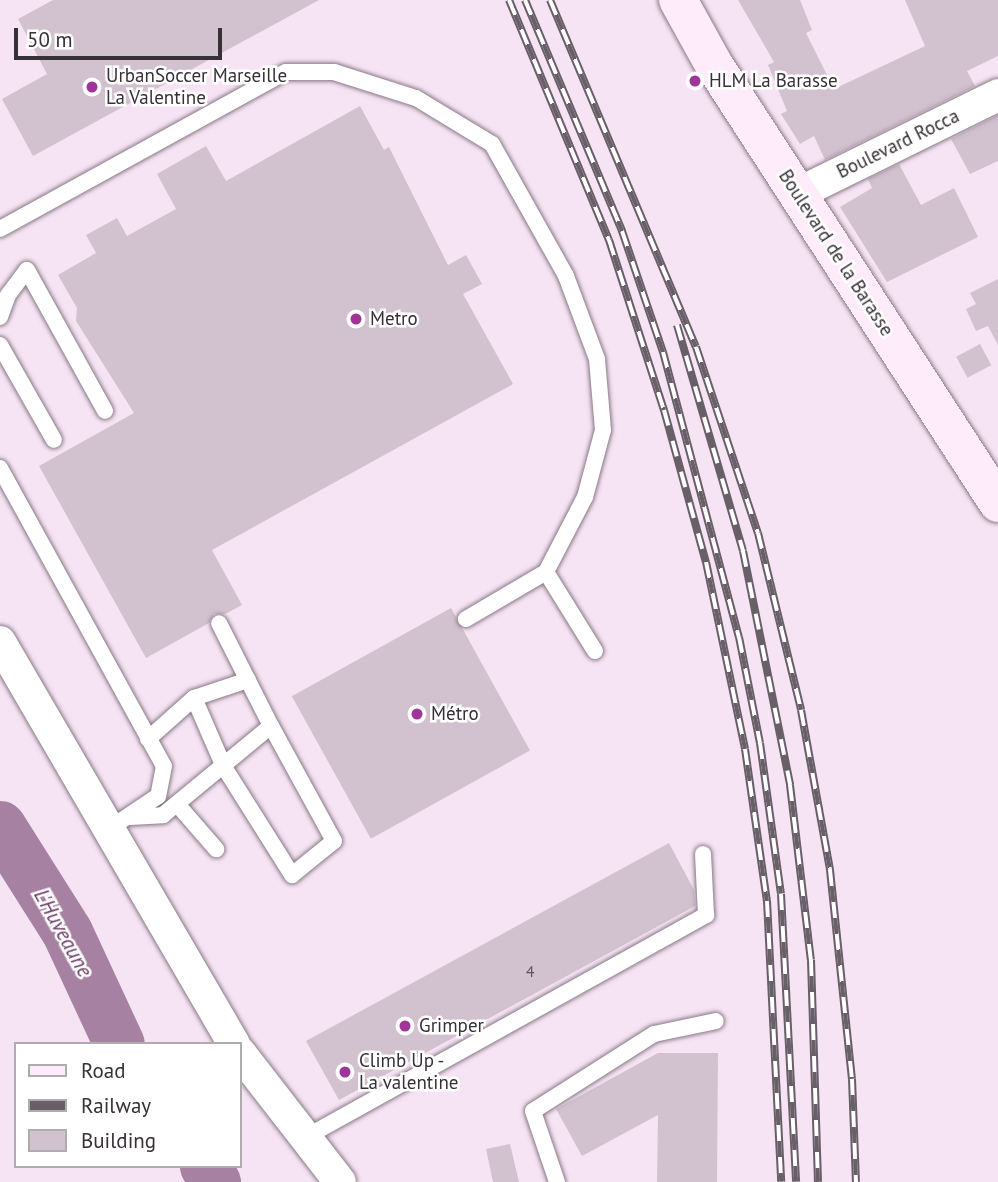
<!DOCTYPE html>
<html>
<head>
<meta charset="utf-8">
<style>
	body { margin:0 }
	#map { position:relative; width:998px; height:1182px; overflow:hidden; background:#f6e4f4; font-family:"PT Sans",sans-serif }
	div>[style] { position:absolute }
	.river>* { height:51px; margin:-25.5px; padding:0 25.5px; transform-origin:25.5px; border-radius:25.5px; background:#a681a1 }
	.building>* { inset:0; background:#d2c1cf; transform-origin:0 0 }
	.roads { filter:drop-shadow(0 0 2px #887986) drop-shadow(0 0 2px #887986) }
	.service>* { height:16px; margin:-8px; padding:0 8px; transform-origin:8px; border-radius:8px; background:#fff }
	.minor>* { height:32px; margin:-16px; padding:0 16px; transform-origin:16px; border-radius:16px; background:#fff }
	.secondary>* { height:38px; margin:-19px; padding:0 19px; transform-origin:19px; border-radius:19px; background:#feecfb }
	.rail>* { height:8px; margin-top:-4px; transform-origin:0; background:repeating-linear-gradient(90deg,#fff 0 16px,#695f68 0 32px); box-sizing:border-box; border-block:2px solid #695f68 }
	.dots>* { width:19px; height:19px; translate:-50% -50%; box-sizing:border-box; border:4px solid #fff; border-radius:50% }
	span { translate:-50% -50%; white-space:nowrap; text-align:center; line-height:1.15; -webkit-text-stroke:5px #fff; paint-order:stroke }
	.number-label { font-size:16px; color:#5e545c }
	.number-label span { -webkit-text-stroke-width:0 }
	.poi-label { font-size:19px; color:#373036 }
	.left { translate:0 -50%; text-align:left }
	.street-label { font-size:19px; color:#373036 }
	.water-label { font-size:21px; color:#6b3a67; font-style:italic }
	.legend { position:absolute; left:14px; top:1042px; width:228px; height:126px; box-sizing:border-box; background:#fff; border:2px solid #afacaf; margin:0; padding:9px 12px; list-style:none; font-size:21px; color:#373036 }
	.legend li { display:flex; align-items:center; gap:14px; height:35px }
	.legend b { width:35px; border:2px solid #afacaf }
	.scale { position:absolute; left:14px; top:28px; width:208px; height:32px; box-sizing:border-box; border:4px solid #373036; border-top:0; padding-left:9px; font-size:21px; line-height:24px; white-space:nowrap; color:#373036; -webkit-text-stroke:5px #fff; paint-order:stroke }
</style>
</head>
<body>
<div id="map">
	<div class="river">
		<div style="left:0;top:826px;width:125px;rotate:57.7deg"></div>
		<div style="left:67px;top:932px;width:123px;rotate:65.1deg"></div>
		<div style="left:205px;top:1166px;width:19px;rotate:58deg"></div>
	</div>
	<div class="building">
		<div style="clip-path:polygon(53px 0,319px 0,33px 156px,2px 99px,47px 74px,18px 19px)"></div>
		<div style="clip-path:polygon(738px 0,800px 0,812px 30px,806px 33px,834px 89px,925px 46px,905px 0,998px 0,998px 56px,967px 71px,975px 86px,825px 160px,814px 136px,800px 144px,781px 114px,787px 111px,768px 65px,774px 62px)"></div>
		<div style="clip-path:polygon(360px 106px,384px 150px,389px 147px,448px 265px,466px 255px,482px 284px,463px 294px,513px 384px,212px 550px,242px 605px,225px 614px,214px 614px,209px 623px,146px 658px,39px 466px,134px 413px,76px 321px,77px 308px,58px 275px,96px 253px,86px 235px,117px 218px,127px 236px,176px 209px,157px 174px,206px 146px,226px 181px)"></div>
		<div style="clip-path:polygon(998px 115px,998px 161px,970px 174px,951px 139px)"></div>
		<div style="clip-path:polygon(899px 164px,921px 205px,954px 188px,978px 237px,887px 282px,840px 207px,872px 188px,868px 179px)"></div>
		<div style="clip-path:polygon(998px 279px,998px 345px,988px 326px,976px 331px,966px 309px,976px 304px,970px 293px)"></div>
		<div style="left:980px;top:344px;width:24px;height:27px;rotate:62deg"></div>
		<div style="left:451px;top:608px;width:163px;height:182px;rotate:61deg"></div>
		<div style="clip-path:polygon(669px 843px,694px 890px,695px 906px,339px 1100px,306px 1041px)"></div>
		<div style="clip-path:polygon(658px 1053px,718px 1053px,717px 1182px,657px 1182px,658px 1115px,582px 1156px,556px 1109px)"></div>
		<div style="clip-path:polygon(510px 1144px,519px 1182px,493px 1182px,486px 1149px)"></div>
	</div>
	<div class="roads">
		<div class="service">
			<div style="left:0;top:229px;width:326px;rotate:-28.8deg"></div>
			<div style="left:286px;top:72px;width:48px"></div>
			<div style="left:334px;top:72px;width:86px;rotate:17.6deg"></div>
			<div style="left:416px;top:98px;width:89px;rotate:31.2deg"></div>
			<div style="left:492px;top:144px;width:151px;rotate:60.7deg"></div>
			<div style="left:566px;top:276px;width:89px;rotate:69.5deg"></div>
			<div style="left:597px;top:359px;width:71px;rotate:85.2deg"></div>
			<div style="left:603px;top:430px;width:69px;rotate:105deg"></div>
			<div style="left:585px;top:497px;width:85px;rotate:117.5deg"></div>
			<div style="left:546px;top:572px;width:93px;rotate:149.6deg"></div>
			<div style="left:0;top:317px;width:23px;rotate:-70deg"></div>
			<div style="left:8px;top:295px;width:31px;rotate:-53deg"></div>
			<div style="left:27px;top:270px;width:161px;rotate:61deg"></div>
			<div style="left:0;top:345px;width:109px;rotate:60.4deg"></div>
			<div style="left:0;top:468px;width:340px;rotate:61.2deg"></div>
			<div style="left:164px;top:766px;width:31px;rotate:101deg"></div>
			<div style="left:158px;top:796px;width:59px;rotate:146deg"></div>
			<div style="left:546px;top:572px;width:93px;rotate:58.2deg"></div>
			<div style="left:194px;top:698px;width:57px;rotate:-18.4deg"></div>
			<div style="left:148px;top:739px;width:62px;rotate:-41.7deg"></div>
			<div style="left:194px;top:698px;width:75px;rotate:66.5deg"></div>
			<div style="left:224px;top:767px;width:128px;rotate:57.8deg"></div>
			<div style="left:292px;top:875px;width:54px;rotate:-39deg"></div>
			<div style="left:334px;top:841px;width:131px;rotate:-118.7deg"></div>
			<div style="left:177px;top:804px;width:60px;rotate:49.1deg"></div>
			<div style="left:130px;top:817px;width:33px;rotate:-3deg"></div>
			<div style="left:163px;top:815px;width:140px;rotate:-39.5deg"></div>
			<div style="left:271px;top:726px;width:115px;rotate:-116.8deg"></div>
			<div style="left:304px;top:1138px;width:460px;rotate:-29deg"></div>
			<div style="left:706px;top:915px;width:61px;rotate:-92.8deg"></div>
			<div style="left:557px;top:1182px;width:75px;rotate:-108.7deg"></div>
			<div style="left:533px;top:1111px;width:143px;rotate:-32.5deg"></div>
			<div style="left:654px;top:1034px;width:63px;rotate:-11.8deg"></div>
		</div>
		<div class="minor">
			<div style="left:797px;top:194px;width:224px;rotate:-26.2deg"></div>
			<div style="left:0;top:642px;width:465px;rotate:59.8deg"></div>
			<div style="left:240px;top:1053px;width:163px;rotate:52.2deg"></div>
		</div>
		<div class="secondary">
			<div style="left:678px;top:0;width:74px;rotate:61deg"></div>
			<div style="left:714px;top:65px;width:522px;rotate:57.04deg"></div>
		</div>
	</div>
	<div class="rail">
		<div style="left:509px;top:0;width:260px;rotate:67.4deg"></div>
		<div style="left:609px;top:240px;width:179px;rotate:72.1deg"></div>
		<div style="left:664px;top:410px;width:158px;rotate:74.6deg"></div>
		<div style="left:706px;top:562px;width:191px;rotate:78.2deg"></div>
		<div style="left:745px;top:749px;width:154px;rotate:81.8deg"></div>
		<div style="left:767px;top:901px;width:281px;rotate:87.1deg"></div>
		<div style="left:525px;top:0;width:251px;rotate:67.2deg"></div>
		<div style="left:622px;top:231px;width:128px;rotate:71.3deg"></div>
		<div style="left:663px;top:352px;width:295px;rotate:75.1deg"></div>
		<div style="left:739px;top:637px;width:108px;rotate:78.8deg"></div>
		<div style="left:760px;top:743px;width:152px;rotate:82.1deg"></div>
		<div style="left:781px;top:894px;width:288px;rotate:87deg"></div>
		<div style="left:550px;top:0;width:376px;rotate:67.2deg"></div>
		<div style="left:696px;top:347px;width:196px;rotate:71.6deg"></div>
		<div style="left:758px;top:533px;width:182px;rotate:76.3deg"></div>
		<div style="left:801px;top:710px;width:163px;rotate:79.7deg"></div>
		<div style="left:830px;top:870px;width:210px;rotate:84deg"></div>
		<div style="left:852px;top:1079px;width:103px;rotate:87.8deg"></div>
		<div style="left:677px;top:325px;width:235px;rotate:73.7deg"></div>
		<div style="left:743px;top:551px;width:239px;rotate:78.6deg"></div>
		<div style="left:790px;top:785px;width:176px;rotate:83.2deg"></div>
		<div style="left:811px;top:960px;width:222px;rotate:88.2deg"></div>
	</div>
	<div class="dots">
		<div style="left:695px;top:81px;background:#9f3598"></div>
		<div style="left:92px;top:87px;background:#9f3598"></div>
		<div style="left:356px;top:319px;background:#9f3598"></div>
		<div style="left:417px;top:714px;background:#9f3598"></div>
		<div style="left:405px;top:1026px;background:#9f3598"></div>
		<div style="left:345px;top:1072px;background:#9f3598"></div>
	</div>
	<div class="number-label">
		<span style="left:530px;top:971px">4</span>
	</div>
	<div class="poi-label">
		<span class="left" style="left:106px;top:87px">UrbanSoccer Marseille<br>La Valentine</span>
		<span class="left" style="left:709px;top:81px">HLM La Barasse</span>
		<span class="left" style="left:370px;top:319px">Metro</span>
		<span class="left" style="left:431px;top:714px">Métro</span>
		<span class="left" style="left:419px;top:1026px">Grimper</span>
		<span class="left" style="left:359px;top:1072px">Climb Up -<br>La valentine</span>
	</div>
	<div class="street-label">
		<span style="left:898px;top:144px;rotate:-26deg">Boulevard Rocca</span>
		<span style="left:836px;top:253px;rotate:57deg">Boulevard de la Barasse</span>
	</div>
	<div class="water-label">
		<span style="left:63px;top:933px;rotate:61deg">L'Huveaune</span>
	</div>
	<ul class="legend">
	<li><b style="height:9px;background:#feecfb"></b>Road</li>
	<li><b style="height:9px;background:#695f68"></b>Railway</li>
	<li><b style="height:19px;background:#d2c1cf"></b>Building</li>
	</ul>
	<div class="scale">50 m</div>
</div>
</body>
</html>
